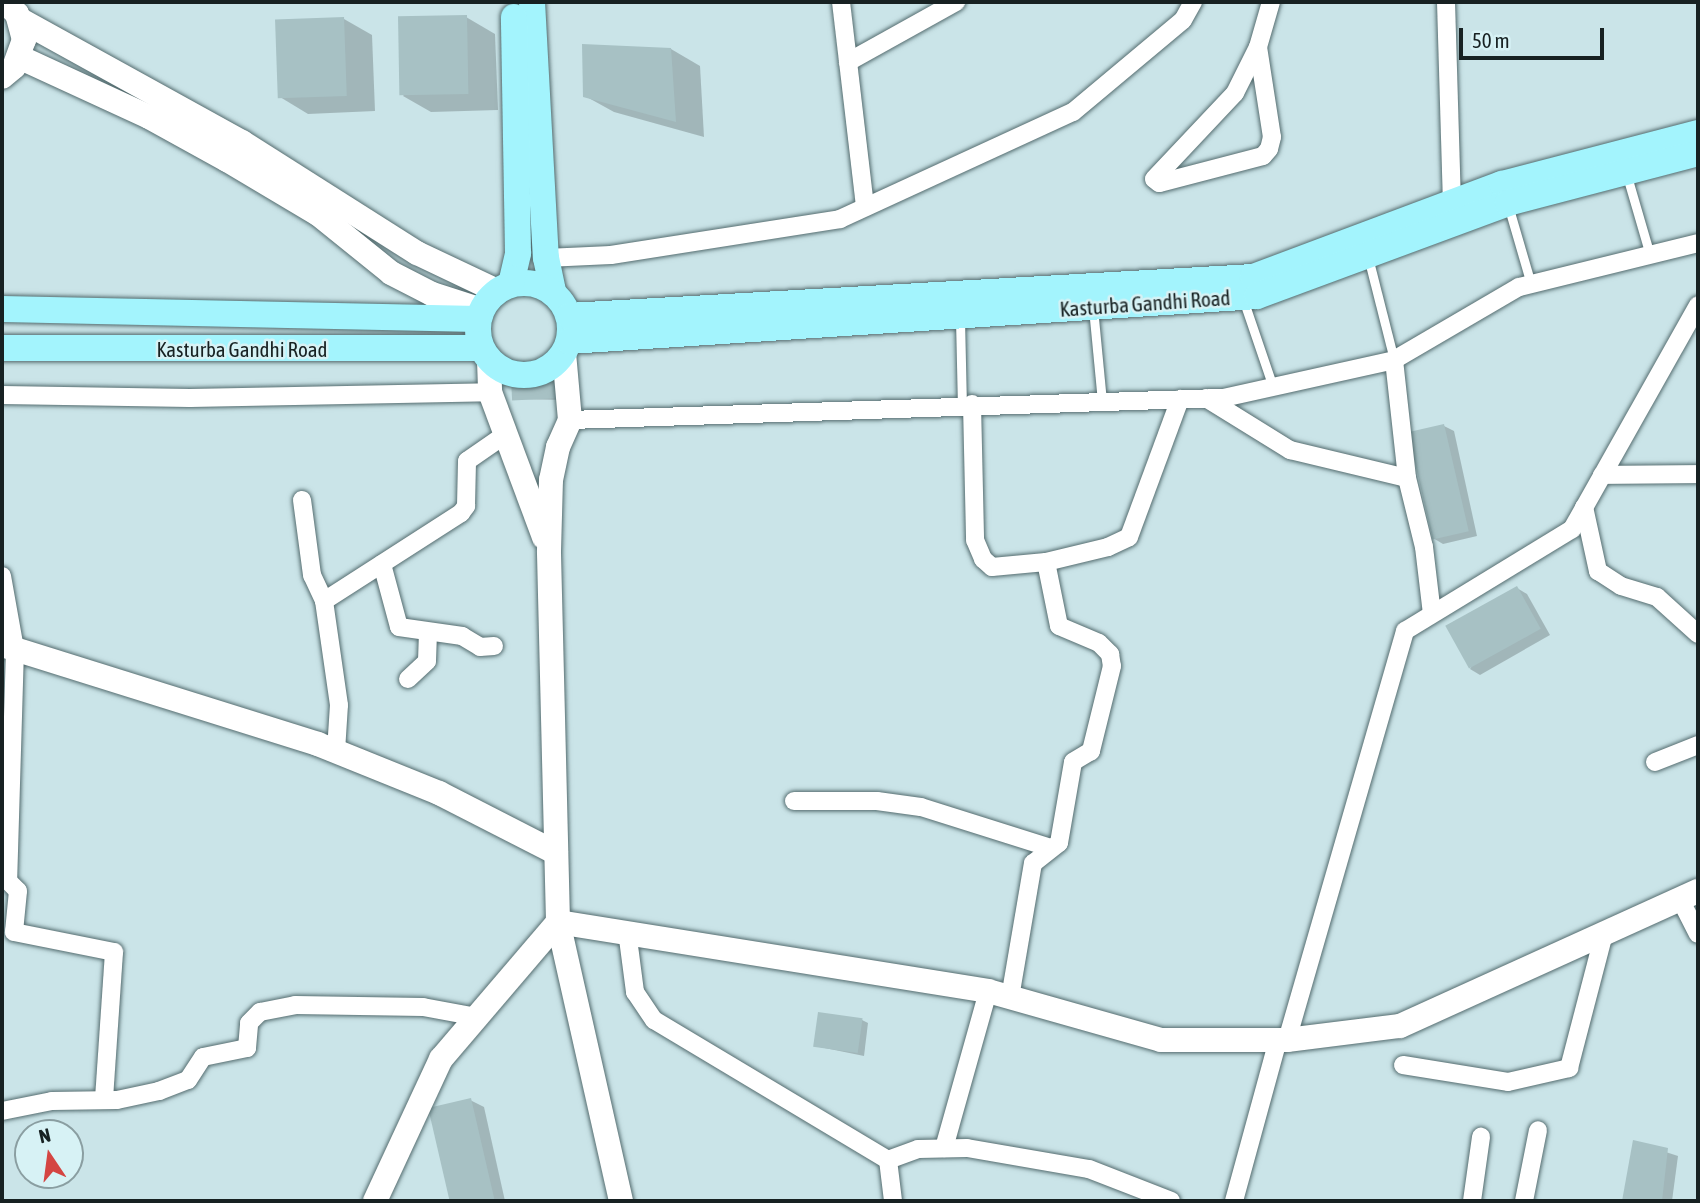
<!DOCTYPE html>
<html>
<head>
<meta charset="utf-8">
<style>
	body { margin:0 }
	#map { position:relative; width:1700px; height:1203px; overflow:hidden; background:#cae4e8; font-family:"Asap Condensed",sans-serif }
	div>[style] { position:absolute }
	.shadow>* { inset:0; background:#0003 }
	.building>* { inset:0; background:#a7c1c4; transform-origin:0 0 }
	.roads { filter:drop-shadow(0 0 2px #546c6f) drop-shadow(0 0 2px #546c6f) }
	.lane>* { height:9px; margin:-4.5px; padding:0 4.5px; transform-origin:4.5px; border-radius:4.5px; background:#fff }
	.street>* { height:18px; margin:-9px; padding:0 9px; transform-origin:9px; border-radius:9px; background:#fff }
	.secondary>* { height:24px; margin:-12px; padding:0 12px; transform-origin:12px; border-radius:12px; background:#fff }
	.primary>* { height:26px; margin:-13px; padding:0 13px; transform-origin:13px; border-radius:13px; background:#a3f4fd }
	.primary>.ring { margin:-13px; padding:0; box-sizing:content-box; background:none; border:26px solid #a3f4fd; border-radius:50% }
	span { translate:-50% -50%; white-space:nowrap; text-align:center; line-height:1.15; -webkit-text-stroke:5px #d7f2f5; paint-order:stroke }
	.street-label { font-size:21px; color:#172122 }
	.frame { position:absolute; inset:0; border:4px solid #172122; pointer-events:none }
	.north { position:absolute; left:14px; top:1119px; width:70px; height:70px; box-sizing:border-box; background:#d7f2f5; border:2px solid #8a9ea1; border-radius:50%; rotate:347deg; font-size:19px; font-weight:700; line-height:28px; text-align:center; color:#172122 }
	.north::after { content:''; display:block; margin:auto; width:24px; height:32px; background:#d44542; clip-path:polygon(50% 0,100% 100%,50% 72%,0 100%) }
	.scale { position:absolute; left:1459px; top:28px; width:145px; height:32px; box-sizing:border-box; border:4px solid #172122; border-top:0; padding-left:9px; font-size:21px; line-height:24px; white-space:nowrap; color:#172122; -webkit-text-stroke:5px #d7f2f5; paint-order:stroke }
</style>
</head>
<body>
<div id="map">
	<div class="shadow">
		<div style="clip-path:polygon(466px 17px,495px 34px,498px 110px,431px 112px,403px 96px)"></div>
		<div style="clip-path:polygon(344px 19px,372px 35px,375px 111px,308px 114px,280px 97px)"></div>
		<div style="clip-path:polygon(671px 49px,700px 66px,704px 137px,614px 112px,585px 96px)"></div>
		<div style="clip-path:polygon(566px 383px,567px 400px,513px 399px)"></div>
		<div style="clip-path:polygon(1444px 426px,1454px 431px,1477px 536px,1443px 544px,1433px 538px)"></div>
		<div style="clip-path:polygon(1517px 588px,1527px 594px,1550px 635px,1480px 675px,1470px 669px)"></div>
		<div style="clip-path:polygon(862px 1020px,868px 1023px,864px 1056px,815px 1046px)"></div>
		<div style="clip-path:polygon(470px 1100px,484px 1107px,505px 1201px,451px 1201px,430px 1109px)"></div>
		<div style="clip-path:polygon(1635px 1142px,1678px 1156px,1672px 1201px,1624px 1201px)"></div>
	</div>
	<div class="building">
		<div style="left:467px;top:15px;width:79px;height:69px;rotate:89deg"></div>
		<div style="left:344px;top:17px;width:79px;height:69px;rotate:88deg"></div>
		<div style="clip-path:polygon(582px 44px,671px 48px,676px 122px,583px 97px)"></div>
		<div style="left:560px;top:378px;width:20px;height:49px;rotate:87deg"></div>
		<div style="left:1444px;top:424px;width:110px;height:37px;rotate:77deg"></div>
		<div style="left:1517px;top:586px;width:49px;height:82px;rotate:61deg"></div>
		<div style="left:818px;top:1012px;width:45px;height:35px;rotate:8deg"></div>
		<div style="left:471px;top:1098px;width:106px;height:44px;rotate:77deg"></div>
		<div style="clip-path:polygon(1633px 1140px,1668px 1148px,1662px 1201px,1622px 1201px)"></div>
	</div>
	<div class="roads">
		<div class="lane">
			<div style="left:1627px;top:176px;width:82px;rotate:73.8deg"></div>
			<div style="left:1508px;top:205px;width:82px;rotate:73.8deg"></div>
			<div style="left:1368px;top:257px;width:106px;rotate:75.8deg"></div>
			<div style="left:1243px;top:299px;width:93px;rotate:71.2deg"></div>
			<div style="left:1093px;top:308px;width:93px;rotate:84.5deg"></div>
			<div style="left:960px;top:319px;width:86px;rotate:88.7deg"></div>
		</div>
		<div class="street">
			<div style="left:841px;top:2px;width:206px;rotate:83.3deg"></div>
			<div style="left:1446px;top:2px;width:201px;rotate:88.3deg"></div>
			<div style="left:1258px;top:47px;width:91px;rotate:81.2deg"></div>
			<div style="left:1272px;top:137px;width:12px;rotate:104deg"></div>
			<div style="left:1269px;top:149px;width:9px;rotate:131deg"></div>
			<div style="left:1263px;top:156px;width:107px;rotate:165.4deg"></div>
			<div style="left:1159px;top:183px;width:6px;rotate:-141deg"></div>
			<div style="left:1154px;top:179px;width:118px;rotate:-46.7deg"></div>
			<div style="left:1235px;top:93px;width:51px;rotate:-63.4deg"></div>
			<div style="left:1258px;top:47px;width:47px;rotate:-73.9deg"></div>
			<div style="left:848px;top:62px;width:124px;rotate:-29.1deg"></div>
			<div style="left:546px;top:258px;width:65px;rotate:-2.6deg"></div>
			<div style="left:611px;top:255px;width:232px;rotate:-8.9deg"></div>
			<div style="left:840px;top:219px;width:256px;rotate:-24.7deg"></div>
			<div style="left:1073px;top:112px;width:143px;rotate:-39.9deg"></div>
			<div style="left:1183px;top:20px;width:21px;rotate:-61deg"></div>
			<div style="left:1394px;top:360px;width:119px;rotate:83.7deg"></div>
			<div style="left:2px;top:395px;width:188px;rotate:0.9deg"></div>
			<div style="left:190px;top:398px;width:300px;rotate:-1.1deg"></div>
			<div style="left:1206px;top:398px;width:99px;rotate:31.8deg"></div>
			<div style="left:1290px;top:450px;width:120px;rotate:13.5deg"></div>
			<div style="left:1407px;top:478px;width:71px;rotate:76.2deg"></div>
			<div style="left:1424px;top:547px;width:67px;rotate:83.2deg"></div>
			<div style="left:972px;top:404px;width:136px;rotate:88.7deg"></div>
			<div style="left:975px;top:540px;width:21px;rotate:67deg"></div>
			<div style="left:983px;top:559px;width:12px;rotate:42deg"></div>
			<div style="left:992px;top:567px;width:54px;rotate:-5.3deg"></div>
			<div style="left:1046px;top:562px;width:65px;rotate:78.5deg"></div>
			<div style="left:1059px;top:626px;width:43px;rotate:23deg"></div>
			<div style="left:1099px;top:643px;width:16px;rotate:45deg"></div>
			<div style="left:1110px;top:654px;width:12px;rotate:81deg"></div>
			<div style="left:1112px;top:666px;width:88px;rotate:103.9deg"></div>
			<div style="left:1091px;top:751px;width:21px;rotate:149deg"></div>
			<div style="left:1073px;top:762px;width:82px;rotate:99.8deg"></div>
			<div style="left:1059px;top:843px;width:33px;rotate:142deg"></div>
			<div style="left:1033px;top:863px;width:136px;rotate:99.7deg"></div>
			<div style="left:570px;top:420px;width:653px;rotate:-1.93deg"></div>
			<div style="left:1223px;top:398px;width:175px;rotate:-12.5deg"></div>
			<div style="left:1394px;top:360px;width:145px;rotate:-30.3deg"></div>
			<div style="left:1519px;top:287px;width:184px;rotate:-13.8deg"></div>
			<div style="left:1602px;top:475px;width:96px;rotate:-0.6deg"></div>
			<div style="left:302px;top:500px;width:76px;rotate:82.4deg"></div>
			<div style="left:312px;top:575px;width:29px;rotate:65deg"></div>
			<div style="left:1584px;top:507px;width:66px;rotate:77.7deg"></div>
			<div style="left:1598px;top:571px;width:27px;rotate:33deg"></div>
			<div style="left:1621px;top:586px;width:38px;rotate:17deg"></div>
			<div style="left:1657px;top:597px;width:55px;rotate:42.1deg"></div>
			<div style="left:1046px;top:562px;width:64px;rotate:-13.6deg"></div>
			<div style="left:1108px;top:547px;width:23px;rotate:-25deg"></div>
			<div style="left:1129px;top:537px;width:147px;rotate:-69.7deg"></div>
			<div style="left:382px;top:564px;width:65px;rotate:74.9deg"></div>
			<div style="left:399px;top:627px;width:64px;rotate:8.1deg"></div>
			<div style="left:462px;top:636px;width:21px;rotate:31deg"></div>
			<div style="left:480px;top:647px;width:14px;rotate:-4deg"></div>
			<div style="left:2px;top:576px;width:74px;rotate:79.9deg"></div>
			<div style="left:15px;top:649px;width:232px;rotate:91.7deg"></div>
			<div style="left:8px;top:881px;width:14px;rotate:45deg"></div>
			<div style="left:18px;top:891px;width:41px;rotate:95.6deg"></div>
			<div style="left:14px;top:932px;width:102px;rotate:11.3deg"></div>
			<div style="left:114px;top:952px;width:148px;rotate:93.9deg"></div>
			<div style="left:408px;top:679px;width:26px;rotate:-43deg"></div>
			<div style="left:427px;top:661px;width:29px;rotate:-88deg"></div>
			<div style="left:336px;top:751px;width:46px;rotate:-86.3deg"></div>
			<div style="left:339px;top:705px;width:105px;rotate:-98.2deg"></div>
			<div style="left:324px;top:601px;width:163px;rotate:-32.7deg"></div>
			<div style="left:461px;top:513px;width:9px;rotate:-54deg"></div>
			<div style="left:466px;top:506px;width:45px;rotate:-88.7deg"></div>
			<div style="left:467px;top:461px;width:47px;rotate:-34.7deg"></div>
			<div style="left:1655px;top:762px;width:46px;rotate:-21.6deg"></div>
			<div style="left:794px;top:801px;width:83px"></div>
			<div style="left:877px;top:801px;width:44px;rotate:7.8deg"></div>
			<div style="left:921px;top:807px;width:133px;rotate:17.5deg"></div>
			<div style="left:1680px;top:899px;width:39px;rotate:63deg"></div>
			<div style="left:627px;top:931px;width:62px;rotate:82.5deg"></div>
			<div style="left:635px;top:992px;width:34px;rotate:56deg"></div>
			<div style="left:654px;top:1020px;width:273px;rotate:30.9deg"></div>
			<div style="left:888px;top:1160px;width:32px;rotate:-20deg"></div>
			<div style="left:918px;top:1149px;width:49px;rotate:-1.2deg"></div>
			<div style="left:967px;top:1148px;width:124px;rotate:9.8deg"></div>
			<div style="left:1089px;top:1169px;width:88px;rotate:21.3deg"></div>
			<div style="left:1287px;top:1040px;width:426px;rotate:-73.9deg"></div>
			<div style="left:1405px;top:631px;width:196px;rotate:-31.4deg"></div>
			<div style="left:1572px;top:529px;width:257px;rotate:-60.6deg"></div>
			<div style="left:1403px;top:1065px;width:106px;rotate:9.2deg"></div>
			<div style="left:1508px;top:1082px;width:63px;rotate:-12.9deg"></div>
			<div style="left:1569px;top:1068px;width:138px;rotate:-75.4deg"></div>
			<div style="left:2px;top:1111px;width:51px;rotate:-11.3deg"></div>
			<div style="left:52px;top:1101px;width:65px;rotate:-0.9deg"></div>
			<div style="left:117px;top:1100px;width:43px;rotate:-12.1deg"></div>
			<div style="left:159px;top:1091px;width:31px;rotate:-21deg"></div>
			<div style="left:188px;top:1080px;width:27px;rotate:-57deg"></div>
			<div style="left:203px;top:1057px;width:45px;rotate:-11.6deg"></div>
			<div style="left:247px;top:1048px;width:25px;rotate:-85deg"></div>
			<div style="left:249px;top:1023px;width:16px;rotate:-45deg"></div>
			<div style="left:260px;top:1012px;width:36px;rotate:-11deg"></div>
			<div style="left:295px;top:1005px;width:128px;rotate:0.9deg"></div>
			<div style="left:423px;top:1007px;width:55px;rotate:10.5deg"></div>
			<div style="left:944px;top:1148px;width:163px;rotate:-74.3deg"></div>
			<div style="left:888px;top:1160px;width:41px;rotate:83deg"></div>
			<div style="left:1234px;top:1201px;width:167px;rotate:-74.7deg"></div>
			<div style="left:1472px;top:1201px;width:65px;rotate:-82deg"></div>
			<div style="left:1524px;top:1201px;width:72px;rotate:-78.8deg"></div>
		</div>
		<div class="secondary">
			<div style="left:19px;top:19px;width:255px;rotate:28.9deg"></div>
			<div style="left:242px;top:142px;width:207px;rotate:32.4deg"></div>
			<div style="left:417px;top:253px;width:89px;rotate:25.4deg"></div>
			<div style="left:19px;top:57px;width:143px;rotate:24.8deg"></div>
			<div style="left:149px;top:117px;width:89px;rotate:28.9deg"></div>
			<div style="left:227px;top:160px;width:106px;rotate:30.7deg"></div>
			<div style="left:318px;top:214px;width:94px;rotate:38.9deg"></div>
			<div style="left:391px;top:273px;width:46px;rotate:27.1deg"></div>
			<div style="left:432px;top:294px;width:52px;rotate:17.7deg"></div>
			<div style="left:2px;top:77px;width:16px;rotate:-40deg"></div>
			<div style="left:14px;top:67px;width:29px;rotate:-70deg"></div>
			<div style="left:24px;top:40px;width:27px;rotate:-105deg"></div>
			<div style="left:17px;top:14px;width:17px;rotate:-135deg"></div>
			<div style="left:489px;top:360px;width:32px;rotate:88deg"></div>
			<div style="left:490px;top:392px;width:155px;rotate:69.6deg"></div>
			<div style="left:2px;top:645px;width:331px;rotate:17.4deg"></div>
			<div style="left:318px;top:744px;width:131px;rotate:22deg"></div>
			<div style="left:439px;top:793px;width:131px;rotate:27.1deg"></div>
			<div style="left:375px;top:1201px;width:157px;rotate:-65.1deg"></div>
			<div style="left:441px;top:1059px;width:180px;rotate:-49.5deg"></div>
			<div style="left:558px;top:922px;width:371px;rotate:-91.4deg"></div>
			<div style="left:549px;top:551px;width:71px;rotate:-88.4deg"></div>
			<div style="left:551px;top:480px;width:34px;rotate:-78deg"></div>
			<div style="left:558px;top:447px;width:30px;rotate:-66deg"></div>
			<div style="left:570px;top:420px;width:67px;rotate:-95.1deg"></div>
			<div style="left:621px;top:1201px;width:286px;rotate:-102.7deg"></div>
			<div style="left:558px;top:922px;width:436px;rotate:9.1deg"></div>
			<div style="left:988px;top:991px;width:180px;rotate:15.8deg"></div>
			<div style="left:1161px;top:1040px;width:126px"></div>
			<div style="left:1287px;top:1040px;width:114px;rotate:-7.1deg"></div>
			<div style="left:1400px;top:1026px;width:327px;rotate:-24.4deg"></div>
		</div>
		<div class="primary">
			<div style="left:532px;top:2px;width:256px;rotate:86.9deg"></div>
			<div style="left:546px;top:258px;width:35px;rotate:78deg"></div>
			<div class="ring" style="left:478px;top:283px;width:66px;height:66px"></div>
			<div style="left:511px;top:284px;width:32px;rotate:-77deg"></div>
			<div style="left:518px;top:253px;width:236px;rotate:-91deg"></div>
			<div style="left:2px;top:309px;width:476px;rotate:1.2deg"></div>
			<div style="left:569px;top:316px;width:685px;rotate:-3.26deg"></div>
			<div style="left:1253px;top:277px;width:266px;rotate:-20.5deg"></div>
			<div style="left:1502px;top:184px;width:203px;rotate:-14.6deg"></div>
			<div style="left:569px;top:341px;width:689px;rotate:-3.74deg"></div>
			<div style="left:1257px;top:296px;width:268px;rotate:-20.3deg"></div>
			<div style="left:1508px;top:203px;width:196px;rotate:-14.7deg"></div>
			<div style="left:2px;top:348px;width:479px"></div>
		</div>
	</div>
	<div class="street-label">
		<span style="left:1145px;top:303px;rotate:-4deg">Kasturba Gandhi Road</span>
		<span style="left:242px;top:349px">Kasturba Gandhi Road</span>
	</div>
	<div class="frame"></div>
	<div class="north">N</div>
	<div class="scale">50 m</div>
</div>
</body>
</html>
